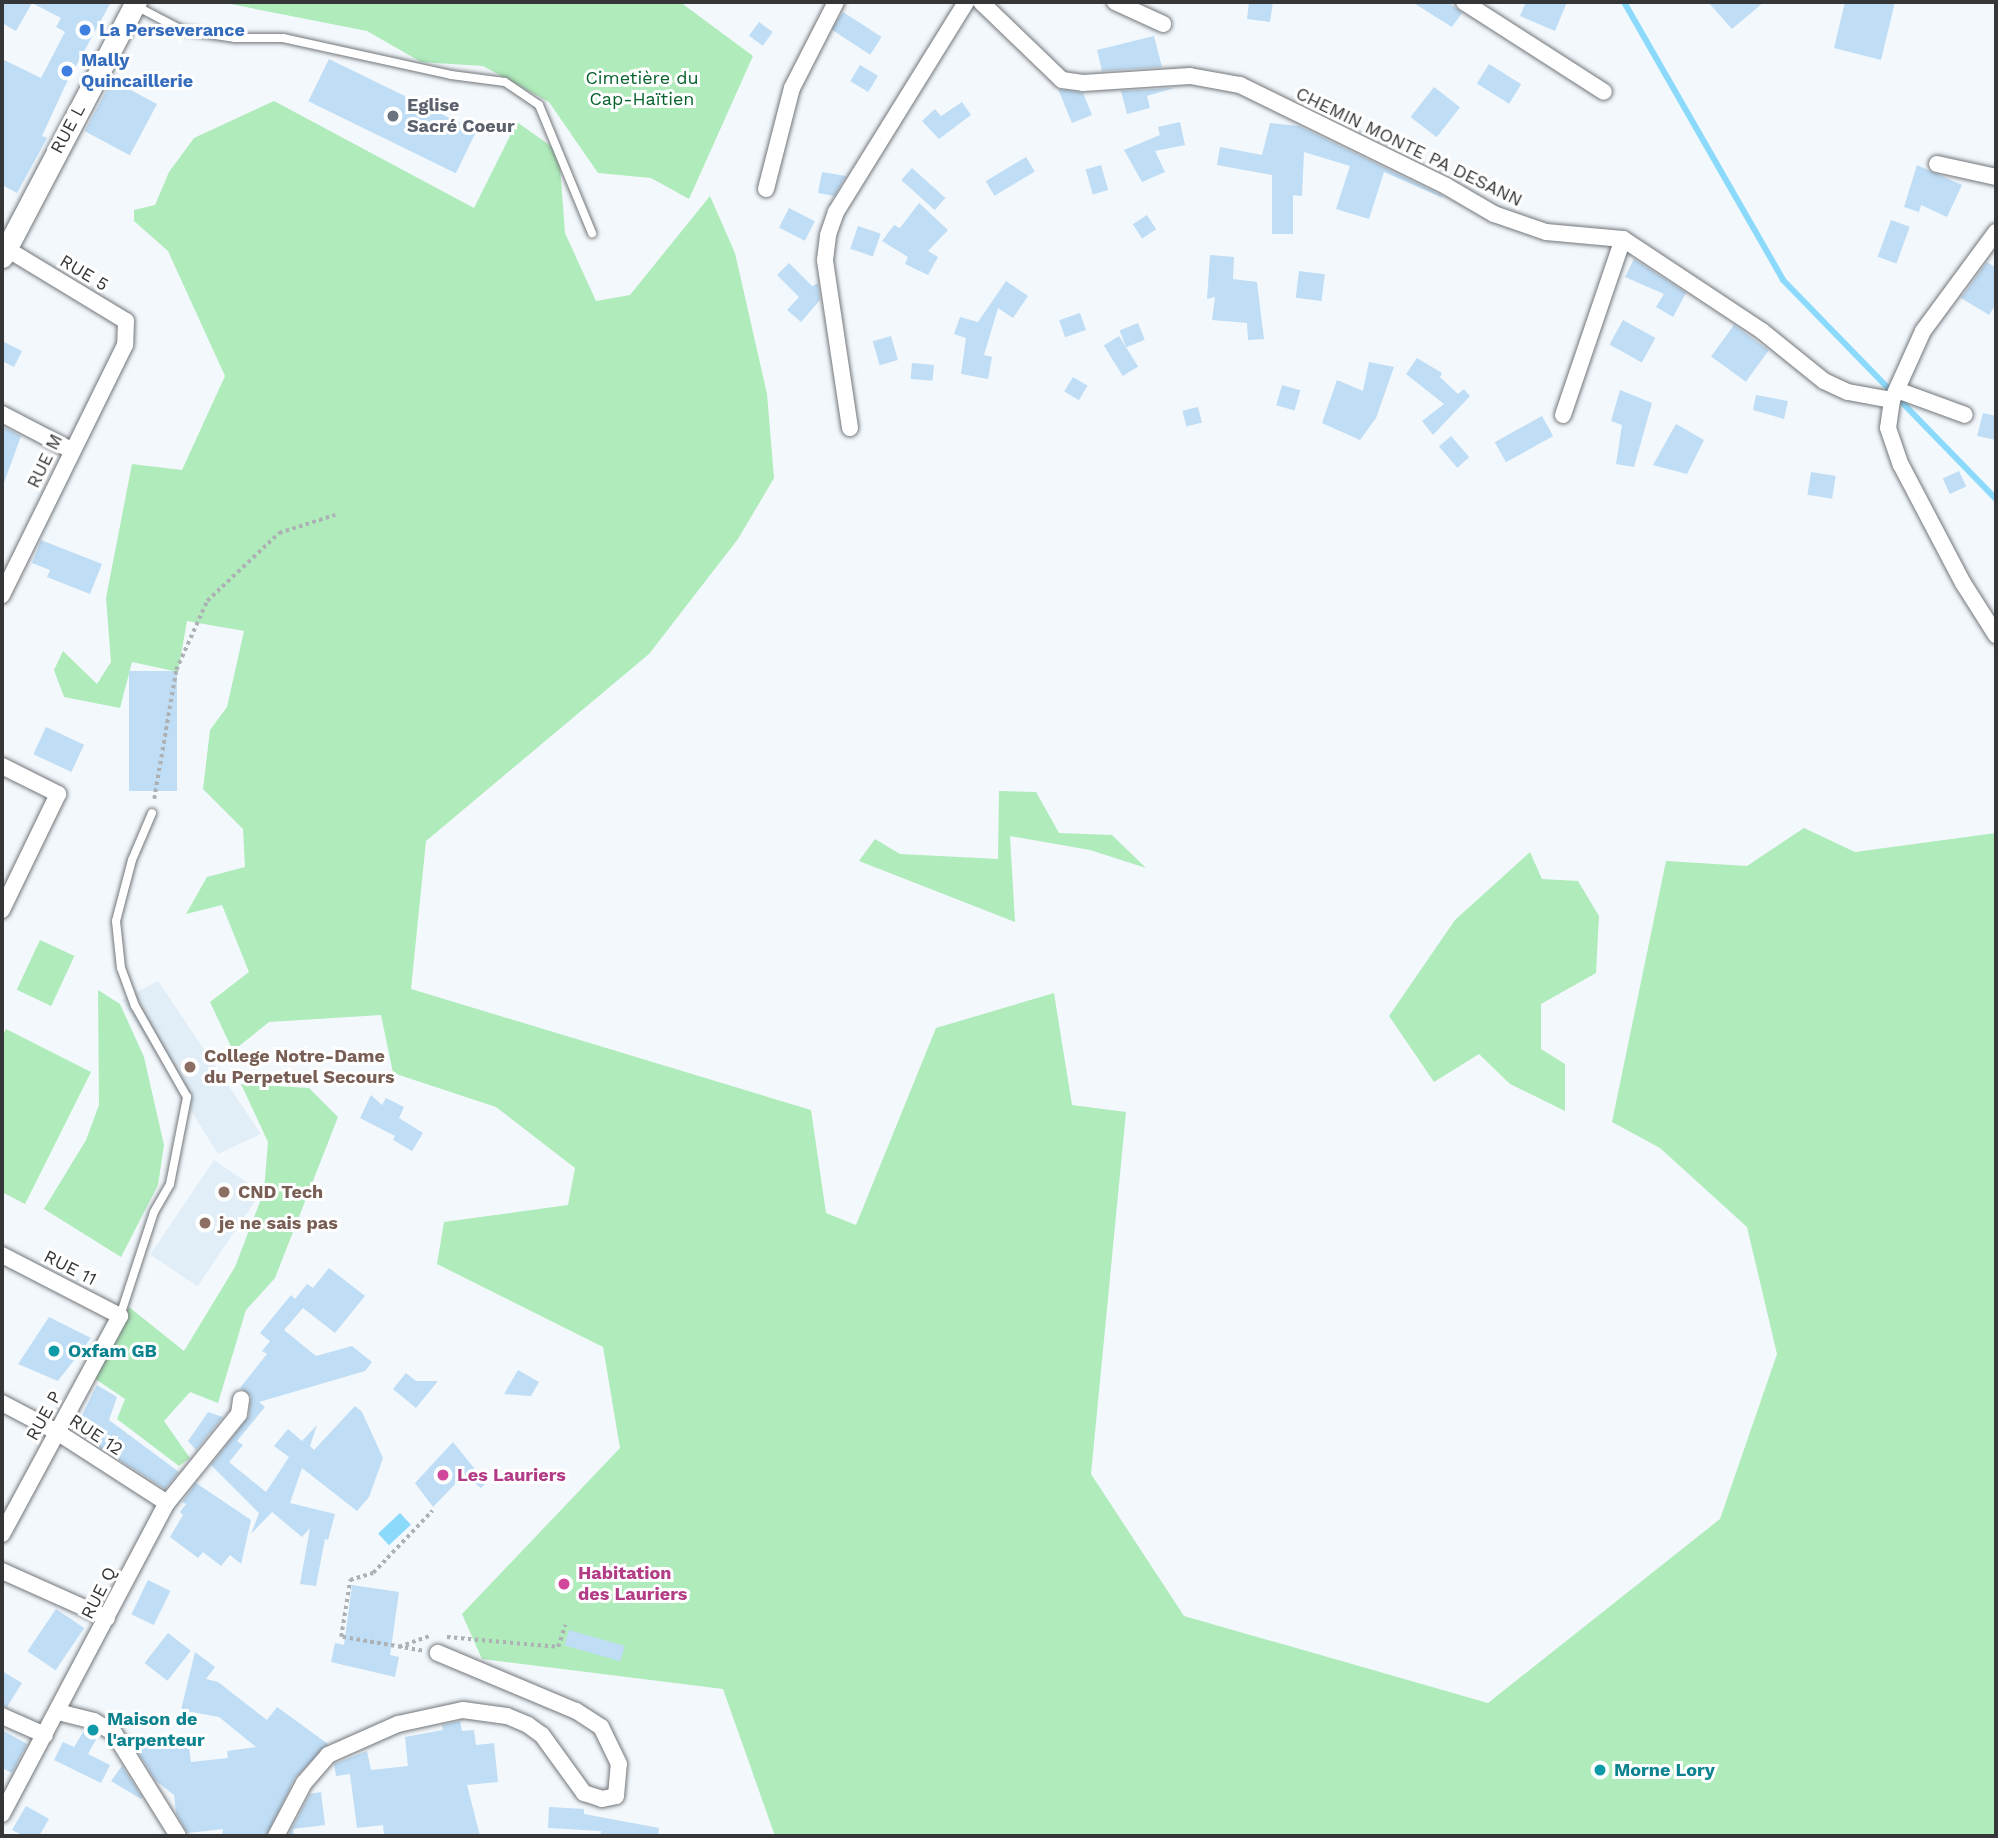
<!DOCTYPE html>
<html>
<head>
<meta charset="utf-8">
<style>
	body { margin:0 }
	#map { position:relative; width:1998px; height:1838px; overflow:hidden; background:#f3f8fc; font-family:"Work Sans",sans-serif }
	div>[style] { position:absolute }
	.built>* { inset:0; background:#e2eef7; transform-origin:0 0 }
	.green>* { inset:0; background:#afebbb; transform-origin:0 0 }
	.water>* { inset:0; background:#8bdafc; transform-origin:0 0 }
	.stream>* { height:6px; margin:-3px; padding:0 3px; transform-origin:3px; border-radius:3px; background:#8bdafc }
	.building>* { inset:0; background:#bfddf5; transform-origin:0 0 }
	.path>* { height:3.5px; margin-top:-1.75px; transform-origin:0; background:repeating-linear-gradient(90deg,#adb1b4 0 3.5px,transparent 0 7px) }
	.roads { filter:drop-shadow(0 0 2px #72767a) drop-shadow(0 0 2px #72767a) }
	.service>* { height:8px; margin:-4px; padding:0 4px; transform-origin:4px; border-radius:4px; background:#fff }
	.minor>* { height:16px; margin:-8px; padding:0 8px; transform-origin:8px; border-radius:8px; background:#fff }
	.tertiary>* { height:21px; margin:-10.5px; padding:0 10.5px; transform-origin:10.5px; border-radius:10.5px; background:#fff }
	.dots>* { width:19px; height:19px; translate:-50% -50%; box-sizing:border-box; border:4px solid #fff; border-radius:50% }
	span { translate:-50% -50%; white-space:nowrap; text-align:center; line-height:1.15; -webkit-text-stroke:6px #fff; paint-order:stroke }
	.shop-label { font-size:18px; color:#366cbe; font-weight:700 }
	.left { translate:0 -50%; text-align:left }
	.park-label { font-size:18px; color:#08622d }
	.worship-label { font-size:18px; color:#5b616d; font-weight:700 }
	.street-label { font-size:18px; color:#343637 }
	.education-label { font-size:18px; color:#785e54; font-weight:700 }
	.culture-label { font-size:18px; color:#0d838f; font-weight:700 }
	.hotel-label { font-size:18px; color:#b23c85; font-weight:700 }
	.frame { position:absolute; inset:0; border:4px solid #343637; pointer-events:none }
</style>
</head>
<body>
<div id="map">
	<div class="built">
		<div style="clip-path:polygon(158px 981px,261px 1134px,218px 1154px,122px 1000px)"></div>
		<div style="left:214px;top:1160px;width:57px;height:114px;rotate:34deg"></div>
	</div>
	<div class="green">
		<div style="clip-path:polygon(220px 2px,680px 2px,753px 56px,689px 199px,651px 178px,598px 173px,549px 102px,483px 66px,421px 62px,367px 31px)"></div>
		<div style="clip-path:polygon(274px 101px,474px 208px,517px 122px,559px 152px,565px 233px,596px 301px,630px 295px,710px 196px,735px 253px,767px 394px,774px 478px,738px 539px,649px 654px,426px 841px,411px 989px,811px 1110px,826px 1213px,856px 1225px,936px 1028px,1054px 993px,1072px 1105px,1126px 1112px,1091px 1474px,1184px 1616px,1488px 1703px,1720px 1519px,1777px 1354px,1747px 1227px,1660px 1148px,1612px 1122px,1666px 861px,1747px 866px,1804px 828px,1855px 852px,1996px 833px,1996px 1836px,775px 1836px,723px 1689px,482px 1659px,462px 1614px,620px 1448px,603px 1347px,437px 1264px,444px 1222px,568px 1205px,575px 1168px,496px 1107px,393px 1073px,381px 1015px,269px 1022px,233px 1051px,210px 1002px,249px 972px,222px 905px,186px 914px,207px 877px,245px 867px,243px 829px,203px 789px,210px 730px,227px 707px,244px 631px,187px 621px,178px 672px,132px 662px,120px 708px,64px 697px,54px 670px,63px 651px,97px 684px,111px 662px,106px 598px,132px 464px,182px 470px,225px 376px,168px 251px,134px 221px,134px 210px,155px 205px,169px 172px,194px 138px)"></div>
		<div style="clip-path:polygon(999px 791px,1036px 792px,1059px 833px,1112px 835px,1146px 868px,1090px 850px,1010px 836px,1015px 922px,859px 861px,875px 839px,900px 854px,998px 859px)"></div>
		<div style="clip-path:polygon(1530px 852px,1542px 879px,1578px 881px,1599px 916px,1596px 973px,1541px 1004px,1541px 1049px,1565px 1064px,1565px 1111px,1510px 1084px,1479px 1054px,1434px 1082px,1389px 1016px,1455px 920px)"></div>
		<div style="left:40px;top:940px;width:38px;height:55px;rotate:25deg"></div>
		<div style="clip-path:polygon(98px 990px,120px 1004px,144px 1057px,164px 1145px,158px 1185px,121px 1257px,44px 1209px,86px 1140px,99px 1105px)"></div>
		<div style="clip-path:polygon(6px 1029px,91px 1072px,25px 1204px,2px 1192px,2px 1036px)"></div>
		<div style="clip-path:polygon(241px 1084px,309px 1088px,338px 1117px,275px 1278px,246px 1310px,218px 1403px,190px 1392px,164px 1421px,190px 1458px,179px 1466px,117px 1419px,125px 1399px,94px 1378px,129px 1307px,184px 1351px,235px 1267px,264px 1191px,268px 1142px)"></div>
	</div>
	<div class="water">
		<div style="left:400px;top:1513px;width:16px;height:30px;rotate:47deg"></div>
	</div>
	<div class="stream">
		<div style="left:1624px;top:2px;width:320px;rotate:60.2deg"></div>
		<div style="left:1783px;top:280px;width:305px;rotate:45.8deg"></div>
	</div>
	<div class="building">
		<div style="clip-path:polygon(2px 2px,111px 2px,65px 86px,42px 136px,47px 138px,17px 193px,2px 185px,2px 59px,41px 78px,65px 32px,56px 27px,61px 18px,32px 3px,16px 31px,2px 23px)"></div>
		<div style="clip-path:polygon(1249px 2px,1273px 2px,1270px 22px,1247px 19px)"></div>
		<div style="clip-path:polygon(1412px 2px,1448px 2px,1462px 13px,1452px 27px)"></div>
		<div style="clip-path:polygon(1526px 2px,1567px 2px,1555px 31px,1520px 16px)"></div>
		<div style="clip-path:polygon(1708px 2px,1764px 2px,1732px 29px)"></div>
		<div style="clip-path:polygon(1845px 2px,1895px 2px,1881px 60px,1834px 48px)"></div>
		<div style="left:843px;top:12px;width:46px;height:21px;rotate:33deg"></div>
		<div style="left:759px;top:22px;width:17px;height:17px;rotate:36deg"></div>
		<div style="clip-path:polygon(1154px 36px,1162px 67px,1102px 71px,1097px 50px)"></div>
		<div style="left:329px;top:59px;width:164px;height:47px;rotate:26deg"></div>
		<div style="left:1489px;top:64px;width:38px;height:23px;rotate:32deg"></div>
		<div style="left:860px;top:65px;width:21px;height:19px;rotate:31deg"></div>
		<div style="left:112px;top:80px;width:51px;height:58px;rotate:28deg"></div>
		<div style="left:1434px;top:87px;width:33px;height:38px;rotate:38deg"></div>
		<div style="clip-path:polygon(1174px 88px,1147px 96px,1150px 108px,1127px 114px,1121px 91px)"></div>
		<div style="clip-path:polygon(1058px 89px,1083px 93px,1092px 115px,1072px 123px)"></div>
		<div style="clip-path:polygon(962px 102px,971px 115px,939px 139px,922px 121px,935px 109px,941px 116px)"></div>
		<div style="clip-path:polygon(1180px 122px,1185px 145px,1155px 151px,1165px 172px,1142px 182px,1124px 150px,1160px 135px,1158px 127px)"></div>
		<div style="clip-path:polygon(1270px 123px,1299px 126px,1441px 195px,1443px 198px,1384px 172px,1369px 219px,1336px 209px,1350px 166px,1304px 152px,1302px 196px,1293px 195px,1293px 234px,1272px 234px,1272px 175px,1217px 165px,1220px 147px,1262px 155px)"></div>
		<div style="left:1026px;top:157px;width:17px;height:47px;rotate:59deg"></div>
		<div style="left:1101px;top:165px;width:26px;height:16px;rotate:74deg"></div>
		<div style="clip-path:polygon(1917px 165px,1962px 185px,1947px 217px,1921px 205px,1919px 212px,1904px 207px)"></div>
		<div style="left:912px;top:168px;width:45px;height:16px;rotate:42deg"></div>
		<div style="clip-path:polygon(822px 172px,846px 176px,834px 196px,818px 193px)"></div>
		<div style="clip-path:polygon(919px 203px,948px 230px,928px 251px,938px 257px,928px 275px,905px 264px,908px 257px,882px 241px,894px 225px,900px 228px)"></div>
		<div style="left:789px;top:208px;width:29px;height:22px;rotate:27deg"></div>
		<div style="left:1147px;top:215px;width:17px;height:17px;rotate:57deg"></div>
		<div style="left:1891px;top:220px;width:20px;height:39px;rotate:20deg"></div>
		<div style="left:858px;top:226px;width:24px;height:24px;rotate:19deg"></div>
		<div style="clip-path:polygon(1210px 255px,1234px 257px,1233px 279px,1257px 282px,1264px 339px,1248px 340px,1247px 323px,1212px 320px,1215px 297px,1207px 299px)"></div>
		<div style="clip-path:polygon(1634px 259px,1686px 293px,1673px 317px,1656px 307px,1664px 294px,1625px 277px)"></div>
		<div style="clip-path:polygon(1987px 262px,1996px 268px,1996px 304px,1989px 315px,1961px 298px)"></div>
		<div style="clip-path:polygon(789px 263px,812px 286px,818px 283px,820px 300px,801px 322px,787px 310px,799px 297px,777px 275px)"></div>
		<div style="left:1299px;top:271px;width:26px;height:27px;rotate:7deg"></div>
		<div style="clip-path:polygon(1006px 281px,1028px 296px,1013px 318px,998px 308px,984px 355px,992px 357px,988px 379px,961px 374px,966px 338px,954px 334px,960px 317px,978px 322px)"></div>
		<div style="left:1080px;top:313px;width:18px;height:22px;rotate:71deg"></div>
		<div style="left:1623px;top:320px;width:37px;height:28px;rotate:29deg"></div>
		<div style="left:1138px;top:323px;width:18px;height:20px;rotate:68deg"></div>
		<div style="left:1734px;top:325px;width:43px;height:39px;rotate:36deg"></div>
		<div style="left:891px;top:336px;width:25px;height:19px;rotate:74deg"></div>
		<div style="left:1119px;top:336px;width:36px;height:18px;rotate:58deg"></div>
		<div style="clip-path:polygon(2px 341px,22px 351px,14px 367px,2px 361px)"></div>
		<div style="clip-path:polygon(1417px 358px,1442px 373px,1440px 377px,1458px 394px,1464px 389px,1470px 396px,1433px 435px,1422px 421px,1444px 404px,1406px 374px)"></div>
		<div style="clip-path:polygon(1369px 362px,1394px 367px,1376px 418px,1360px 440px,1322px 423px,1337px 380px,1363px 391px)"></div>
		<div style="left:912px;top:363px;width:22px;height:16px;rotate:5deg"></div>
		<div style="left:1073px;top:377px;width:17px;height:17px;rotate:31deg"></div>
		<div style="left:1282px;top:385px;width:19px;height:21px;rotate:16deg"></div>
		<div style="clip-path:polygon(1620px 390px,1652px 403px,1634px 467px,1616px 464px,1622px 425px,1611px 421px)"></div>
		<div style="clip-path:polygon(1756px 395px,1788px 401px,1784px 419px,1753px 410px)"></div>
		<div style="left:1198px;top:407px;width:16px;height:16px;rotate:76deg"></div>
		<div style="clip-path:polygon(1983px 413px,1996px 416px,1996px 440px,1977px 436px)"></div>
		<div style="left:1542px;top:416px;width:23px;height:54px;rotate:61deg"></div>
		<div style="clip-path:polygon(1676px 424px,1704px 440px,1687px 474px,1653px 465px)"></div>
		<div style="clip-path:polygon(2px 426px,21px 436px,4px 483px,2px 483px)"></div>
		<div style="left:1451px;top:436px;width:28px;height:16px;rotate:49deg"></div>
		<div style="left:1959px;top:471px;width:17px;height:18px;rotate:65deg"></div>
		<div style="left:1811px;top:472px;width:25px;height:23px;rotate:9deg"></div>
		<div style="clip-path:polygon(41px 540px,102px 564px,90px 594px,47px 577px,50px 570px,32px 563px)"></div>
		<div style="left:129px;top:671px;width:48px;height:120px"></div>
		<div style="left:46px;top:727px;width:42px;height:30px;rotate:25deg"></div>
		<div style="clip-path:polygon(371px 1095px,382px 1105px,386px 1098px,404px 1107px,399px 1118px,423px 1133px,412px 1151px,393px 1140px,395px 1136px,360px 1118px)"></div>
		<div style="clip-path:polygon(329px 1268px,365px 1296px,335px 1333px,303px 1308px,284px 1330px,316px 1356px,352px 1346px,372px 1362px,365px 1371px,259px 1402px,265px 1407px,237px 1441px,243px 1445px,229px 1462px,266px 1492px,289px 1457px,274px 1446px,288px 1429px,302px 1441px,317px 1425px,310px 1446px,314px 1450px,355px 1406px,362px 1412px,383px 1458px,369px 1497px,357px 1511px,302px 1468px,290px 1503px,335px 1514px,328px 1540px,325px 1539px,316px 1586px,300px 1584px,310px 1528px,302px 1537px,272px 1512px,251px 1534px,259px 1513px,211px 1465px,249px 1416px,251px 1396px,240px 1388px,267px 1354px,262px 1351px,270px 1341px,260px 1333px,291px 1295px,295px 1299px,307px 1284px,313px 1288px)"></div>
		<div style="clip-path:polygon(49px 1317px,91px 1338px,58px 1381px,18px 1364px)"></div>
		<div style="clip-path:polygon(518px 1370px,539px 1382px,531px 1396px,504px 1394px)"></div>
		<div style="clip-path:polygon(406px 1373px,416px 1381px,438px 1381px,416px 1408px,393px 1389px)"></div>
		<div style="clip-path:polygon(97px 1385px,117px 1397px,109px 1420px,179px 1472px,165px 1489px,74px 1431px)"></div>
		<div style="clip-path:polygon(208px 1412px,223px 1417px,196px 1450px,188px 1441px)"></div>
		<div style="clip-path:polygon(453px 1442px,486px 1483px,481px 1488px,464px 1475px,433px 1507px,415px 1483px)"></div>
		<div style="clip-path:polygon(196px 1483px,251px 1520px,241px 1564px,230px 1555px,221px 1566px,203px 1552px,198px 1558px,170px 1537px,183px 1515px,180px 1512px,186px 1504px,182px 1502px)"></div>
		<div style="left:148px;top:1580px;width:25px;height:38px;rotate:26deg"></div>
		<div style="clip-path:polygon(352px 1585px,399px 1592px,390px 1655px,399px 1657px,395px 1677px,331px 1662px,335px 1643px,344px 1645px)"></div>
		<div style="left:56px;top:1609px;width:34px;height:51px;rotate:34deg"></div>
		<div style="left:569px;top:1630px;width:58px;height:16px;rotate:16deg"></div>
		<div style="left:168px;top:1633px;width:29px;height:38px;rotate:38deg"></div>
		<div style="clip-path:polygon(195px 1652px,215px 1667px,206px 1679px,218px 1682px,267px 1720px,277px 1707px,328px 1744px,295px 1778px,266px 1836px,222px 1836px,223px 1829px,188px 1833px,176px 1813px,174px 1795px,156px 1781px,136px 1749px,146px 1738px,156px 1746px,164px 1736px,180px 1749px,189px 1747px,191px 1762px,228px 1758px,227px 1751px,256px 1747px,219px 1717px,181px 1710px)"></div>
		<div style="clip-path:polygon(2px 1671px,22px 1683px,7px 1707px,2px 1706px)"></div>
		<div style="clip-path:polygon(460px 1721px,462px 1731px,474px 1730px,476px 1745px,494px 1743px,498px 1782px,467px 1785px,480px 1836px,384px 1834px,383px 1825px,357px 1828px,350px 1774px,336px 1776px,334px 1764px,367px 1751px,371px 1770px,408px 1766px,405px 1737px,443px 1730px,442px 1725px)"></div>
		<div style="clip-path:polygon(85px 1729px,98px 1736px,88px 1754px,110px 1765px,101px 1783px,54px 1760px,63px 1742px,74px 1747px)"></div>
		<div style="clip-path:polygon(2px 1730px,27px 1744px,12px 1773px,2px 1768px)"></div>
		<div style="clip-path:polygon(122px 1766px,142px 1797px,141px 1799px,111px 1781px)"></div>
		<div style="clip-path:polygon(321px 1792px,325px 1825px,293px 1829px,294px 1836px,288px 1836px,310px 1794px)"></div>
		<div style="clip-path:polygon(26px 1806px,49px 1819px,39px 1836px,24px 1836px,12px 1830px)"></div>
		<div style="clip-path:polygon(549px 1807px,584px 1809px,584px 1814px,659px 1828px,658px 1836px,600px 1836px,601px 1831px,548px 1828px)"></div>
	</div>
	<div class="path">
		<div style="left:154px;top:799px;width:131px;rotate:-80.3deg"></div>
		<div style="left:176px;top:670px;width:76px;rotate:-65.8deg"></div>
		<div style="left:207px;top:601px;width:99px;rotate:-43.4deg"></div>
		<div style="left:279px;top:533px;width:59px;rotate:-17.8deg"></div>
		<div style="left:447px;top:1637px;width:111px;rotate:5.1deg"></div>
		<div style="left:558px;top:1647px;width:23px;rotate:-72deg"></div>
		<div style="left:399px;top:1647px;width:35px;rotate:-20deg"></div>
		<div style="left:422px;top:1651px;width:82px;rotate:-170.2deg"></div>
		<div style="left:341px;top:1637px;width:58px;rotate:-81deg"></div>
		<div style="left:350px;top:1580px;width:24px;rotate:-17deg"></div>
		<div style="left:373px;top:1573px;width:86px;rotate:-46.4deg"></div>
	</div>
	<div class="roads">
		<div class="service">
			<div style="left:136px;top:6px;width:52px;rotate:27.6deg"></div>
			<div style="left:182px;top:30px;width:54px;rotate:8.6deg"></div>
			<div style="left:235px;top:38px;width:48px"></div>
			<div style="left:283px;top:38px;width:172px;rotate:12.4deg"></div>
			<div style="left:451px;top:75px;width:54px;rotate:7.4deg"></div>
			<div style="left:505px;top:82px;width:41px;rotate:34.1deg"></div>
			<div style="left:539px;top:105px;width:139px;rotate:67.5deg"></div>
			<div style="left:120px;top:1316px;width:109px;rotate:-71.9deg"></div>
			<div style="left:154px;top:1212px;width:32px;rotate:-60deg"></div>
			<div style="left:170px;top:1184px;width:89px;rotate:-78.9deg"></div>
			<div style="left:187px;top:1097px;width:105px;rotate:-119.7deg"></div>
			<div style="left:135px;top:1006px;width:40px;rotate:-110.2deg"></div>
			<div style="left:121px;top:968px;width:47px;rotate:-96.1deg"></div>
			<div style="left:116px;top:921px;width:63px;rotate:-75.3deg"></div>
			<div style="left:132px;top:860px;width:51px;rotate:-66.9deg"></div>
		</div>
		<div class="minor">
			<div style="left:981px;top:2px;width:112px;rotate:43.9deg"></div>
			<div style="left:1062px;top:80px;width:21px;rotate:8deg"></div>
			<div style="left:1083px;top:83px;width:107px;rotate:-3.7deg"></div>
			<div style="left:1190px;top:76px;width:51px;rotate:10.2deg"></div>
			<div style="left:1240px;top:85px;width:229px;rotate:26.1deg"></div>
			<div style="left:1446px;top:186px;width:56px;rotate:30.3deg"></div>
			<div style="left:1494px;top:214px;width:55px;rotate:19.1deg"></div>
			<div style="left:1546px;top:232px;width:77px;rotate:5.2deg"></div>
			<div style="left:1623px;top:239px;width:167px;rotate:33.5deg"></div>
			<div style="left:1762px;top:331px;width:80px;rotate:38.9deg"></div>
			<div style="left:1824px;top:381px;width:26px;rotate:25deg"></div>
			<div style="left:1848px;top:392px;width:45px;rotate:10.3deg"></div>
			<div style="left:1115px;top:2px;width:53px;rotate:24.6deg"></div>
			<div style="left:1464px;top:2px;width:166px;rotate:32.7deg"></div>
			<div style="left:1937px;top:164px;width:60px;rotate:12.4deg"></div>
			<div style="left:766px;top:189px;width:104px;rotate:-75.6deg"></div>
			<div style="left:792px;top:88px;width:97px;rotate:-62.9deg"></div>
			<div style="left:1996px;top:232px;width:123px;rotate:126.4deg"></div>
			<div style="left:1923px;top:331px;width:76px;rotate:114.2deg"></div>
			<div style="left:1892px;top:400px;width:28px;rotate:98deg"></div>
			<div style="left:1888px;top:428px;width:39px;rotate:71deg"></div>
			<div style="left:1901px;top:465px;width:133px;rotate:62.3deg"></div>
			<div style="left:1963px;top:583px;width:62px;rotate:57.6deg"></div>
			<div style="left:2px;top:246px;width:145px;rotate:31.2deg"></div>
			<div style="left:126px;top:321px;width:24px;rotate:92deg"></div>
			<div style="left:125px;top:345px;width:279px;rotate:116.2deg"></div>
			<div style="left:1897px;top:390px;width:72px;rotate:20.2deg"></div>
			<div style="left:2px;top:414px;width:78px;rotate:27.6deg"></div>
			<div style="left:1563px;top:415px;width:186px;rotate:-71.2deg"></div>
			<div style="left:850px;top:428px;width:170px;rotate:-98.5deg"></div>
			<div style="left:825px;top:260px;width:25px;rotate:-83deg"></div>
			<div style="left:828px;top:235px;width:24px;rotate:-71deg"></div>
			<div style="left:836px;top:212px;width:247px;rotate:-58.2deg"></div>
			<div style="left:2px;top:766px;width:63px;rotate:26.6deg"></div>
			<div style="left:58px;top:794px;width:129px;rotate:115.8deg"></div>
			<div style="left:2px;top:1255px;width:133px;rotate:27.3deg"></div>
			<div style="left:120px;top:1316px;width:248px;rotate:118.4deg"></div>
			<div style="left:2px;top:1403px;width:62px;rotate:27.8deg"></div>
			<div style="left:57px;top:1432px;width:131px;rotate:32.8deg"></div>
			<div style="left:2px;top:1571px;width:115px;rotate:24.1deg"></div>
			<div style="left:58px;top:1712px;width:37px;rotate:14deg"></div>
			<div style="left:94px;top:1721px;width:23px;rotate:31deg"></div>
			<div style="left:114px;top:1733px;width:121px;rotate:58.1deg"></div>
			<div style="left:2px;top:1716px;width:47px;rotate:23.8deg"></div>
			<div style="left:2px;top:1814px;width:352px;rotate:-62.1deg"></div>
			<div style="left:167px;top:1503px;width:114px;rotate:-51deg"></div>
			<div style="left:239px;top:1414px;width:15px;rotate:-82deg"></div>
			<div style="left:276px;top:1836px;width:60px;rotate:-62.2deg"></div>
			<div style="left:304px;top:1783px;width:37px;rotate:-49deg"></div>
			<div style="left:328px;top:1755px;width:77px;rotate:-23.9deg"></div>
			<div style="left:398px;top:1724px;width:66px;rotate:-12.2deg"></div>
			<div style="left:463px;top:1710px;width:44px;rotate:7.8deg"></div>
			<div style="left:507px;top:1716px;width:23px;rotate:23deg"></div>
			<div style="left:528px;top:1725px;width:17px;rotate:36deg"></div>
			<div style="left:542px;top:1735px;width:72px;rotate:54.1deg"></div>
			<div style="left:584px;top:1793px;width:19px;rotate:18deg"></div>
			<div style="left:602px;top:1799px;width:14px;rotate:-12deg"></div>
			<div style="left:616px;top:1796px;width:32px;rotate:-85deg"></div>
			<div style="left:619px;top:1764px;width:41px;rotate:-115.9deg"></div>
			<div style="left:601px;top:1727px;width:30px;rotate:-147deg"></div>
			<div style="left:576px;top:1711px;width:150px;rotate:-157.2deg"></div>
		</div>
		<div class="tertiary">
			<div style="left:2px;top:257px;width:288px;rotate:-62.3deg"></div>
		</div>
	</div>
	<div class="dots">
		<div style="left:85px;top:30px;background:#3f7fe0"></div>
		<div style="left:67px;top:71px;background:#3f7fe0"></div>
		<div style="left:393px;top:116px;background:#6b7280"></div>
		<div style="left:190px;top:1067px;background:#8d6e63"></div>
		<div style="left:224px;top:1192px;background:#8d6e63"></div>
		<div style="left:205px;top:1223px;background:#8d6e63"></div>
		<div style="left:54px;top:1351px;background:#0f9aa8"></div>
		<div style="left:443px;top:1475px;background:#d1479c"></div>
		<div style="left:564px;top:1584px;background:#d1479c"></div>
		<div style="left:93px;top:1730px;background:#0f9aa8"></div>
		<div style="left:1600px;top:1770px;background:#0f9aa8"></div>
	</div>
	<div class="shop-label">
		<span class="left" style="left:99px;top:30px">La Perseverance</span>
		<span class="left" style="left:81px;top:71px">Mally<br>Quincaillerie</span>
	</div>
	<div class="park-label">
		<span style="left:642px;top:89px">Cimetière du<br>Cap-Haïtien</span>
	</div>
	<div class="worship-label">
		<span class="left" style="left:407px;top:116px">Eglise<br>Sacré Coeur</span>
	</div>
	<div class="street-label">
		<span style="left:68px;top:129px;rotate:-62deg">RUE L</span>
		<span style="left:1409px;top:147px;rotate:26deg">CHEMIN MONTE PA DESANN</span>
		<span style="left:84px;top:273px;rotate:31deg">RUE 5</span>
		<span style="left:45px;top:461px;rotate:-64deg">RUE M</span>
		<span style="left:70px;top:1268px;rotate:27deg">RUE 11</span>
		<span style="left:44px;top:1416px;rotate:-61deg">RUE P</span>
		<span style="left:96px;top:1435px;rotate:33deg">RUE 12</span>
		<span style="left:99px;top:1593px;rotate:-63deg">RUE Q</span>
	</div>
	<div class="education-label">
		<span class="left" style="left:204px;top:1067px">College Notre-Dame<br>du Perpetuel Secours</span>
		<span class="left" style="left:238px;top:1192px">CND Tech</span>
		<span class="left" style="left:219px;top:1223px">je ne sais pas</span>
	</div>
	<div class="culture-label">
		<span class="left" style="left:68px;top:1351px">Oxfam GB</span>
		<span class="left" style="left:107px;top:1730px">Maison de<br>l'arpenteur</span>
		<span class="left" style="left:1614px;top:1770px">Morne Lory</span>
	</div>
	<div class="hotel-label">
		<span class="left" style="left:457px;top:1475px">Les Lauriers</span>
		<span class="left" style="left:578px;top:1584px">Habitation<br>des Lauriers</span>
	</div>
	<div class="frame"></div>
</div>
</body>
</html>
